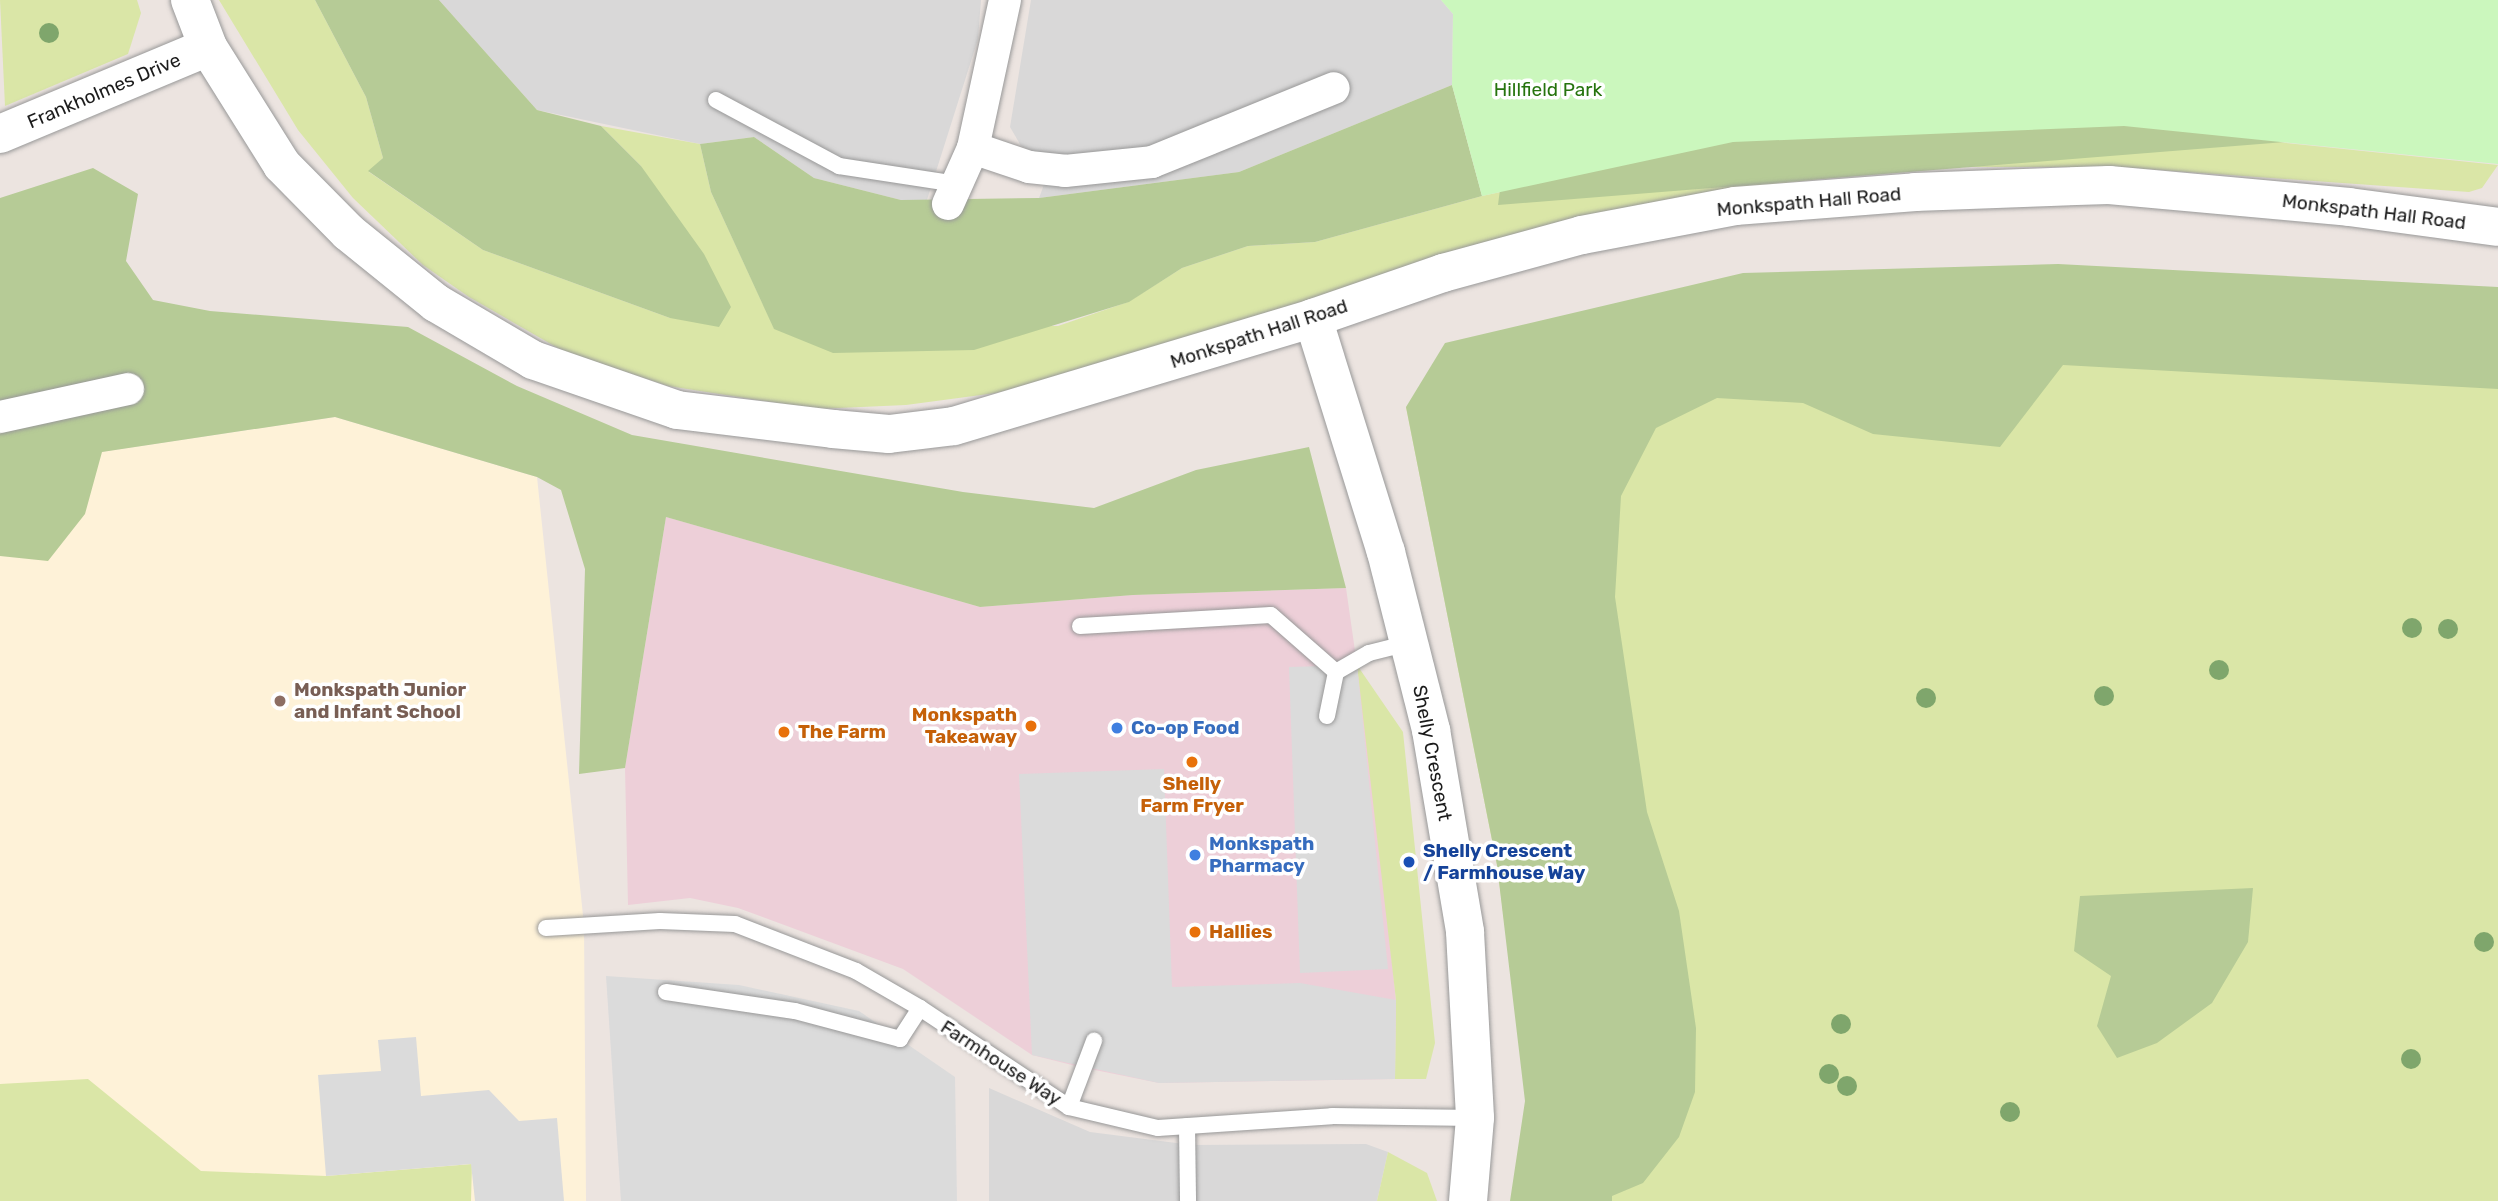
<!DOCTYPE html>
<html>
<head>
<meta charset="utf-8">
<style>
	body { margin:0 }
	#map { position:relative; width:2498px; height:1201px; overflow:hidden; background:#ece4e0; font-family:Rubik,sans-serif }
	div>[style] { position:absolute }
	.residential>* { inset:0; background:#d9d8d8 }
	.commercial>* { inset:0; background:#edcfd8 }
	.education>* { inset:0; background:#fef2d8 }
	.grass>* { inset:0; background:#dae6a7 }
	.forest>* { inset:0; background:#b6cb96 }
	.park>* { inset:0; background:#cbf7bd }
	.parking>* { inset:0; background:#dbdbdb }
	.roads { filter:drop-shadow(0 0 2px #989898) drop-shadow(0 0 2px #989898) }
	.service>* { height:16px; margin:-8px; padding:0 8px; transform-origin:8px; border-radius:8px; background:#fff }
	.minor>* { height:32px; margin:-16px; padding:0 16px; transform-origin:16px; border-radius:16px; background:#fff }
	.tertiary>* { height:38px; margin:-19px; padding:0 19px; transform-origin:19px; border-radius:19px; background:#fff }
	.trees>* { width:20px; height:20px; margin:-10px; border-radius:50%; background:#7fa66c }
	.dots>* { width:19px; height:19px; translate:-50% -50%; box-sizing:border-box; border:4px solid #fff; border-radius:50% }
	span { translate:-50% -50%; white-space:nowrap; text-align:center; line-height:1.15; -webkit-text-stroke:7px #fff; paint-order:stroke }
	.park-label { font-size:19px; color:#26740e }
	.street-label { font-size:19px; color:#1b1b1b }
	.education-label { font-size:19px; color:#785e54; font-weight:700 }
	.left { translate:0 -50%; text-align:left }
	.food-label { font-size:19px; color:#c56008; font-weight:700 }
	.right { translate:-100% -50%; text-align:right }
	.shop-label { font-size:19px; color:#366cbe; font-weight:700 }
	.transit-label { font-size:19px; color:#164399; font-weight:700 }
</style>
</head>
<body>
<div id="map">
	<div class="residential">
		<div style="clip-path:polygon(439px 0,981px 0,978px 39px,927px 200px,901px 200px,814px 178px,754px 137px,700px 144px,537px 110px)"></div>
		<div style="clip-path:polygon(1031px 0,1441px 0,1453px 14px,1452px 85px,1239px 172px,1039px 198px,1053px 161px,1021px 146px,1010px 127px)"></div>
		<div style="clip-path:polygon(989px 1088px,1090px 1132px,1192px 1145px,1366px 1144px,1388px 1152px,1377px 1201px,989px 1201px)"></div>
	</div>
	<div class="commercial">
		<div style="clip-path:polygon(666px 517px,980px 607px,1133px 595px,1346px 588px,1371px 763px,1396px 1000px,1395px 1079px,1159px 1083px,1080px 1067px,1032px 1055px,903px 969px,738px 908px,690px 898px,628px 905px,625px 768px)"></div>
	</div>
	<div class="education">
		<div style="clip-path:polygon(335px 417px,537px 477px,584px 925px,586px 1201px,0 1201px,0 467px)"></div>
	</div>
	<div class="grass">
		<div style="clip-path:polygon(0 0,137px 0,141px 13px,128px 54px,5px 106px)"></div>
		<div style="clip-path:polygon(219px 0,315px 0,366px 97px,383px 158px,369px 172px,483px 250px,670px 318px,641px 166px,601px 126px,700px 144px,711px 192px,774px 328px,1058px 326px,1128px 302px,1182px 268px,1248px 246px,1315px 242px,1482px 196px,1733px 142px,2124px 126px,2498px 165px,2482px 188px,2469px 192px,2117px 167px,1931px 167px,1776px 184px,1119px 364px,996px 393px,906px 405px,816px 409px,668px 386px,563px 351px,469px 297px,423px 265px,353px 198px,298px 130px)"></div>
		<div style="clip-path:polygon(2498px 298px,2498px 1201px,1540px 1201px,1497px 865px,1406px 407px)"></div>
		<div style="clip-path:polygon(1357px 665px,1403px 732px,1435px 1043px,1426px 1079px,1395px 1079px,1396px 1000px)"></div>
		<div style="clip-path:polygon(88px 1079px,201px 1171px,326px 1176px,472px 1164px,471px 1201px,0 1201px,0 1084px)"></div>
		<div style="clip-path:polygon(1388px 1152px,1427px 1173px,1437px 1201px,1377px 1201px)"></div>
	</div>
	<div class="forest">
		<div style="clip-path:polygon(315px 0,439px 0,537px 110px,601px 126px,641px 166px,704px 254px,731px 307px,719px 327px,670px 318px,483px 250px,368px 171px,383px 158px,366px 97px)"></div>
		<div style="clip-path:polygon(2498px 0,2458px 128px,1498px 205px,1508px 127px)"></div>
		<div style="clip-path:polygon(1452px 85px,1482px 196px,1315px 242px,1248px 246px,1182px 268px,1129px 302px,974px 350px,833px 353px,774px 329px,711px 192px,700px 144px,754px 137px,814px 178px,901px 200px,1039px 198px,1239px 172px)"></div>
		<div style="clip-path:polygon(93px 168px,138px 194px,126px 261px,153px 300px,210px 311px,408px 327px,517px 386px,632px 435px,963px 492px,1094px 508px,1196px 470px,1309px 447px,1346px 588px,1133px 595px,980px 607px,666px 517px,625px 768px,579px 774px,585px 569px,561px 490px,537px 477px,335px 417px,102px 452px,85px 514px,48px 561px,0 556px,0 198px)"></div>
		<div style="clip-path:polygon(2058px 264px,2498px 287px,2498px 389px,2063px 365px,2000px 447px,1873px 434px,1803px 403px,1717px 398px,1656px 428px,1621px 496px,1615px 597px,1647px 812px,1679px 911px,1696px 1028px,1695px 1092px,1679px 1137px,1643px 1183px,1612px 1196px,1612px 1201px,1510px 1201px,1525px 1101px,1497px 865px,1406px 407px,1445px 343px,1743px 273px)"></div>
		<div style="clip-path:polygon(2253px 888px,2248px 942px,2212px 1003px,2157px 1043px,2117px 1058px,2097px 1026px,2111px 976px,2074px 951px,2080px 896px)"></div>
	</div>
	<div class="park">
		<div style="clip-path:polygon(1441px 0,2498px 0,2498px 164px,2124px 126px,1733px 142px,1482px 196px,1452px 85px,1453px 14px)"></div>
	</div>
	<div class="parking">
		<div style="clip-path:polygon(1357px 665px,1388px 969px,1300px 973px,1289px 667px)"></div>
		<div style="clip-path:polygon(1164px 769px,1172px 987px,1300px 983px,1396px 1000px,1395px 1079px,1159px 1083px,1032px 1055px,1019px 774px)"></div>
		<div style="clip-path:polygon(606px 976px,739px 985px,859px 1011px,955px 1077px,957px 1201px,621px 1201px)"></div>
		<div style="clip-path:polygon(416px 1037px,421px 1096px,489px 1090px,519px 1121px,557px 1118px,564px 1201px,475px 1201px,471px 1164px,326px 1176px,318px 1075px,381px 1071px,378px 1040px)"></div>
	</div>
	<div class="roads">
		<div class="service">
			<div style="left:716px;top:100px;width:140px;rotate:28.2deg"></div>
			<div style="left:839px;top:166px;width:119px;rotate:8.7deg"></div>
			<div style="left:1080px;top:626px;width:191px;rotate:-3.3deg"></div>
			<div style="left:1271px;top:615px;width:86px;rotate:41.2deg"></div>
			<div style="left:1327px;top:716px;width:45px;rotate:-78.4deg"></div>
			<div style="left:1336px;top:672px;width:38px;rotate:-30deg"></div>
			<div style="left:1369px;top:653px;width:41px;rotate:-14deg"></div>
			<div style="left:546px;top:928px;width:114px;rotate:-3.5deg"></div>
			<div style="left:660px;top:921px;width:75px;rotate:2.3deg"></div>
			<div style="left:735px;top:924px;width:130px;rotate:21.2deg"></div>
			<div style="left:856px;top:971px;width:74px;rotate:30deg"></div>
			<div style="left:920px;top:1008px;width:179px;rotate:33.6deg"></div>
			<div style="left:1069px;top:1107px;width:91px;rotate:13.3deg"></div>
			<div style="left:1158px;top:1128px;width:174px;rotate:-3.9deg"></div>
			<div style="left:1332px;top:1116px;width:143px;rotate:0.8deg"></div>
			<div style="left:666px;top:992px;width:130px;rotate:8.4deg"></div>
			<div style="left:795px;top:1011px;width:109px;rotate:14.9deg"></div>
			<div style="left:900px;top:1039px;width:37px;rotate:-57deg"></div>
			<div style="left:1069px;top:1107px;width:71px;rotate:-69.3deg"></div>
			<div style="left:1187px;top:1126px;width:75px;rotate:89.2deg"></div>
		</div>
		<div class="minor">
			<div style="left:973px;top:148px;width:59px;rotate:18.7deg"></div>
			<div style="left:1029px;top:167px;width:36px;rotate:6deg"></div>
			<div style="left:1065px;top:171px;width:87px;rotate:-5.9deg"></div>
			<div style="left:1152px;top:162px;width:196px;rotate:-22.1deg"></div>
			<div style="left:948px;top:204px;width:61px;rotate:-65.9deg"></div>
			<div style="left:973px;top:148px;width:151px;rotate:-77.8deg"></div>
			<div style="left:0;top:417px;width:131px;rotate:-12.3deg"></div>
		</div>
		<div class="tertiary">
			<div style="left:190px;top:0;width:50px;rotate:69deg"></div>
			<div style="left:208px;top:47px;width:139px;rotate:57.9deg"></div>
			<div style="left:282px;top:165px;width:94px;rotate:45.4deg"></div>
			<div style="left:348px;top:232px;width:113px;rotate:38.9deg"></div>
			<div style="left:436px;top:303px;width:113px;rotate:30.4deg"></div>
			<div style="left:533px;top:360px;width:152px;rotate:19.1deg"></div>
			<div style="left:677px;top:410px;width:157px;rotate:6.9deg"></div>
			<div style="left:833px;top:429px;width:56px;rotate:5.1deg"></div>
			<div style="left:889px;top:434px;width:65px;rotate:-7deg"></div>
			<div style="left:954px;top:426px;width:375px;rotate:-16.7deg"></div>
			<div style="left:1313px;top:318px;width:138px;rotate:-19.1deg"></div>
			<div style="left:1443px;top:273px;width:144px;rotate:-15.3deg"></div>
			<div style="left:1582px;top:235px;width:156px;rotate:-10.7deg"></div>
			<div style="left:1735px;top:206px;width:181px;rotate:-4.4deg"></div>
			<div style="left:1915px;top:192px;width:194px;rotate:-2.1deg"></div>
			<div style="left:2109px;top:185px;width:241px;rotate:5.2deg"></div>
			<div style="left:2349px;top:207px;width:150px;rotate:7.6deg"></div>
			<div style="left:0;top:134px;width:225px;rotate:-22.7deg"></div>
			<div style="left:1313px;top:318px;width:245px;rotate:72.7deg"></div>
			<div style="left:1386px;top:552px;width:184px;rotate:75.8deg"></div>
			<div style="left:1431px;top:730px;width:205px;rotate:80.4deg"></div>
			<div style="left:1465px;top:932px;width:186px;rotate:86.9deg"></div>
			<div style="left:1475px;top:1118px;width:83px;rotate:94.8deg"></div>
		</div>
	</div>
	<div class="trees">
		<div style="left:49px;top:33px"></div>
		<div style="left:2412px;top:628px"></div>
		<div style="left:2448px;top:629px"></div>
		<div style="left:2219px;top:670px"></div>
		<div style="left:2104px;top:696px"></div>
		<div style="left:1926px;top:698px"></div>
		<div style="left:2484px;top:942px"></div>
		<div style="left:1841px;top:1024px"></div>
		<div style="left:2411px;top:1059px"></div>
		<div style="left:1829px;top:1074px"></div>
		<div style="left:1847px;top:1086px"></div>
		<div style="left:2010px;top:1112px"></div>
	</div>
	<div class="dots">
		<div style="left:280px;top:701px;background:#8d6e63"></div>
		<div style="left:1031px;top:726px;background:#e8710a"></div>
		<div style="left:1117px;top:728px;background:#3f7fe0"></div>
		<div style="left:784px;top:732px;background:#e8710a"></div>
		<div style="left:1192px;top:762px;background:#e8710a"></div>
		<div style="left:1195px;top:855px;background:#3f7fe0"></div>
		<div style="left:1409px;top:862px;background:#1a4fb4"></div>
		<div style="left:1195px;top:932px;background:#e8710a"></div>
	</div>
	<div class="park-label">
		<span style="left:1548px;top:90px">Hillfield Park</span>
	</div>
	<div class="street-label">
		<span style="left:104px;top:91px;rotate:-23deg">Frankholmes Drive</span>
		<span style="left:1809px;top:202px;rotate:-5deg">Monkspath Hall Road</span>
		<span style="left:2374px;top:212px;rotate:7deg">Monkspath Hall Road</span>
		<span style="left:1259px;top:334px;rotate:-18deg">Monkspath Hall Road</span>
		<span style="left:1432px;top:753px;rotate:79deg">Shelly Crescent</span>
		<span style="left:1001px;top:1063px;rotate:33deg">Farmhouse Way</span>
	</div>
	<div class="education-label">
		<span class="left" style="left:294px;top:701px">Monkspath Junior<br>and Infant School</span>
	</div>
	<div class="food-label">
		<span class="right" style="left:1017px;top:726px">Monkspath<br>Takeaway</span>
		<span class="left" style="left:798px;top:732px">The Farm</span>
		<span style="left:1192px;top:795px">Shelly<br>Farm Fryer</span>
		<span class="left" style="left:1209px;top:932px">Hallies</span>
	</div>
	<div class="shop-label">
		<span class="left" style="left:1131px;top:728px">Co-op Food</span>
		<span class="left" style="left:1209px;top:855px">Monkspath<br>Pharmacy</span>
	</div>
	<div class="transit-label">
		<span class="left" style="left:1423px;top:862px">Shelly Crescent<br>/ Farmhouse Way</span>
	</div>
</div>
</body>
</html>
